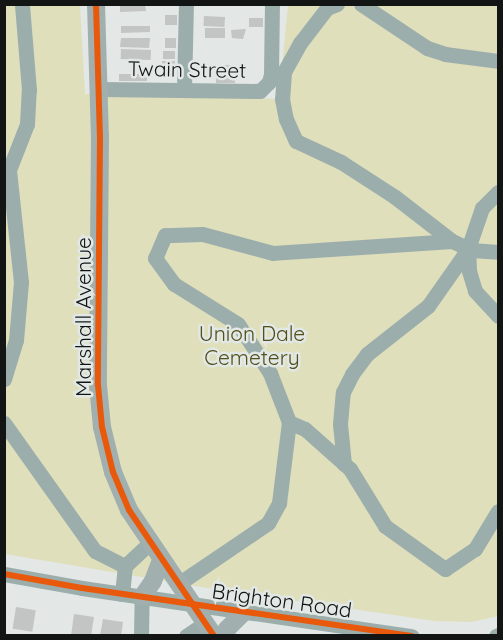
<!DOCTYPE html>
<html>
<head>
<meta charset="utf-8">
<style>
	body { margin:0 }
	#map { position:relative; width:503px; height:640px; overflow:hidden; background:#e3e7e5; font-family:Quicksand,sans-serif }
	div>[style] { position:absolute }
	.green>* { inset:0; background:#dfdfbc }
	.building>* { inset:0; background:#c3c5c4; transform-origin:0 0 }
	.minor>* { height:15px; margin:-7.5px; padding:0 7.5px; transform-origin:7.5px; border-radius:7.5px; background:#9caeac }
	.major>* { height:18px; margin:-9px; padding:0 9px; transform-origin:9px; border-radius:9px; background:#a1b0af }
	.cycleway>* { height:6px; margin:-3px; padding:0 3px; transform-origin:3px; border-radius:3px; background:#e8590c }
	span { translate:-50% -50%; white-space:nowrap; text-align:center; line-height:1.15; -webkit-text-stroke:5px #e2e8e5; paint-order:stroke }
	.street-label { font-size:21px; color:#131514 }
	.park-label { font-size:21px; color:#524f1b }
	.frame { position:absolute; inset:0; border:6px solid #131514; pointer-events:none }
</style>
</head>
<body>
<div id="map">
	<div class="green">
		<div style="clip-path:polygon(4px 5px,80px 5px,85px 94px,279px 99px,288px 5px,498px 5px,498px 616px,472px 622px,435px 621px,207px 588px,5px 554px)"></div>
	</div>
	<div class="building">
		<div style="clip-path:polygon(120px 4px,145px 4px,146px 11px,120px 12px)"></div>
		<div style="left:165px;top:15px;width:12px;height:10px"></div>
		<div style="left:204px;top:16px;width:21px;height:10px;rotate:3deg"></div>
		<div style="left:249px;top:18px;width:14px;height:9px"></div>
		<div style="clip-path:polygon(121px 26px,150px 26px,150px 32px,121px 33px)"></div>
		<div style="left:205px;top:28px;width:20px;height:10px"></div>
		<div style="clip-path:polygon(246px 29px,243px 39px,232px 38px,231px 30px)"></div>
		<div style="clip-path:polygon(121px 38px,150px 38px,149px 48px,120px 47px)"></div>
		<div style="left:165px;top:38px;width:11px;height:10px"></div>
		<div style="left:121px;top:49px;width:30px;height:10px;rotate:2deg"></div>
		<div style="left:163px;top:51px;width:12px;height:8px"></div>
		<div style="left:162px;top:61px;width:13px;height:8px"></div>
		<div style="left:216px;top:65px;width:19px;height:18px"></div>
		<div style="left:119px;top:74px;width:28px;height:7px"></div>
		<div style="left:16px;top:607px;width:20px;height:22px;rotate:9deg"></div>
		<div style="clip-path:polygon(74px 614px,94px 617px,91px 636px,71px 636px)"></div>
		<div style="clip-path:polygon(103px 619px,123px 622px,121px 636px,100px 636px)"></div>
	</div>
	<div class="minor">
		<div style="left:337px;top:4px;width:11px;rotate:158deg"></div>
		<div style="left:327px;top:8px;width:44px;rotate:127.6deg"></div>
		<div style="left:300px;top:43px;width:33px;rotate:119deg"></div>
		<div style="left:284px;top:72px;width:27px;rotate:94deg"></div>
		<div style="left:282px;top:99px;width:20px;rotate:79deg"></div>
		<div style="left:286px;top:119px;width:24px;rotate:66deg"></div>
		<div style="left:296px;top:141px;width:50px;rotate:25deg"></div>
		<div style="left:341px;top:162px;width:64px;rotate:32.9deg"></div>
		<div style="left:395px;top:197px;width:72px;rotate:37.7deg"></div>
		<div style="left:452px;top:241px;width:21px;rotate:25deg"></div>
		<div style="left:471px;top:250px;width:27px;rotate:4deg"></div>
		<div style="left:361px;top:4px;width:79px;rotate:33.7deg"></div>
		<div style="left:427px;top:48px;width:19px;rotate:18deg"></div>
		<div style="left:445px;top:54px;width:53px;rotate:7.5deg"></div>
		<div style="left:100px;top:89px;width:160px;rotate:0.7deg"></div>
		<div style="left:260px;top:91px;width:13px;rotate:-45deg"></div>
		<div style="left:269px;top:82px;width:8px;rotate:-76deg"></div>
		<div style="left:271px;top:74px;width:70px;rotate:-89.2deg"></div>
		<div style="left:184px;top:90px;width:86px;rotate:-88.7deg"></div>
		<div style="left:4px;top:169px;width:5px;rotate:11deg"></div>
		<div style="left:9px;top:170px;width:113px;rotate:83.9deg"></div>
		<div style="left:21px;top:282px;width:58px;rotate:94.9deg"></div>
		<div style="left:16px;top:340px;width:41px;rotate:107.1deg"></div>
		<div style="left:9px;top:170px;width:49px;rotate:-68.6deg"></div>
		<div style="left:27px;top:124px;width:34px;rotate:-87deg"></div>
		<div style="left:29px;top:90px;width:86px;rotate:-94.7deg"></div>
		<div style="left:498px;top:192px;width:23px;rotate:135deg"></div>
		<div style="left:482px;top:208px;width:43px;rotate:108.9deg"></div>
		<div style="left:468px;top:249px;width:22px;rotate:87deg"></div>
		<div style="left:469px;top:271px;width:21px;rotate:73deg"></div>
		<div style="left:475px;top:291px;width:34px;rotate:47deg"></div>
		<div style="left:452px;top:241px;width:179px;rotate:176.2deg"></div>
		<div style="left:273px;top:253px;width:73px;rotate:-165deg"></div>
		<div style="left:202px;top:234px;width:37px;rotate:178deg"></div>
		<div style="left:165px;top:235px;width:25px;rotate:113deg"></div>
		<div style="left:155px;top:258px;width:32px;rotate:54deg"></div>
		<div style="left:174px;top:284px;width:75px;rotate:32deg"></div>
		<div style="left:238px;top:324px;width:59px;rotate:56.9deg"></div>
		<div style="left:270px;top:373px;width:53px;rotate:68.8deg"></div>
		<div style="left:289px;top:422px;width:17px;rotate:24deg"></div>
		<div style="left:305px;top:429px;width:60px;rotate:41.6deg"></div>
		<div style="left:350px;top:469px;width:67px;rotate:58.4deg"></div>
		<div style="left:385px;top:526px;width:74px;rotate:35.6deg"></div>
		<div style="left:445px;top:569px;width:36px;rotate:-34deg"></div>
		<div style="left:475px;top:549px;width:44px;rotate:-58.8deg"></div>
		<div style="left:4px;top:423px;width:157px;rotate:54.6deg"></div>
		<div style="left:95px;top:551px;width:34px;rotate:27deg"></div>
		<div style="left:344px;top:464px;width:40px;rotate:-95.7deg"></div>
		<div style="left:340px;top:424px;width:32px;rotate:-85deg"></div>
		<div style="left:343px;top:392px;width:20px;rotate:-63deg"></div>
		<div style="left:352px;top:374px;width:25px;rotate:-53deg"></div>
		<div style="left:367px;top:354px;width:78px;rotate:-38.2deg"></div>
		<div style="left:428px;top:306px;width:70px;rotate:-54.9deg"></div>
		<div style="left:4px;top:574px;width:79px;rotate:10.2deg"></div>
		<div style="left:82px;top:588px;width:333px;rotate:8.3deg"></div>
		<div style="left:178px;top:584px;width:109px;rotate:-34.1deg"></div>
		<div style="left:268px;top:523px;width:23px;rotate:-61deg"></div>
		<div style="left:279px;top:503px;width:82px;rotate:-83deg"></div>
		<div style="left:122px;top:594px;width:28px;rotate:-84deg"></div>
		<div style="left:125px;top:566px;width:34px;rotate:-43deg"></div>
		<div style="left:141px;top:636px;width:39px;rotate:-89deg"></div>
		<div style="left:186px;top:636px;width:23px;rotate:-34deg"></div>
		<div style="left:496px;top:636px;width:2px;rotate:-27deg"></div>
	</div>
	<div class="major">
		<div style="left:96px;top:4px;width:132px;rotate:88.3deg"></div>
		<div style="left:100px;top:136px;width:249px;rotate:90.5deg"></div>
		<div style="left:98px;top:385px;width:42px;rotate:84.6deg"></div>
		<div style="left:102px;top:427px;width:46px;rotate:76.3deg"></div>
		<div style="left:113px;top:472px;width:41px;rotate:67.2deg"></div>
		<div style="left:129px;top:510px;width:152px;rotate:56deg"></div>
		<div style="left:142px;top:597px;width:19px;rotate:-55deg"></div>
		<div style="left:153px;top:581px;width:22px;rotate:-69deg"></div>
		<div style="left:226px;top:636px;width:7px;rotate:-82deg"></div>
		<div style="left:227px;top:629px;width:25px;rotate:-45deg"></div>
	</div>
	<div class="cycleway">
		<div style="left:96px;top:4px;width:132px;rotate:88.3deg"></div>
		<div style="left:100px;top:136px;width:249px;rotate:90.5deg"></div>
		<div style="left:98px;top:385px;width:42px;rotate:84.6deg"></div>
		<div style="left:102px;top:427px;width:46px;rotate:76.3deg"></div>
		<div style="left:113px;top:472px;width:41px;rotate:67.2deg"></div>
		<div style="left:129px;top:510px;width:152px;rotate:56deg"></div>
		<div style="left:4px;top:574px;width:79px;rotate:10.2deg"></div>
		<div style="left:82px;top:588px;width:333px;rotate:8.3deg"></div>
	</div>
	<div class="street-label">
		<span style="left:187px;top:69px;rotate:1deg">Twain Street</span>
		<span style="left:83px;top:317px;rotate:-90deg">Marshall Avenue</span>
		<span style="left:282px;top:600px;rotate:8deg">Brighton Road</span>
	</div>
	<div class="park-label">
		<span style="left:252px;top:345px">Union Dale<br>Cemetery</span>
	</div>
	<div class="frame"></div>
</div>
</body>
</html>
